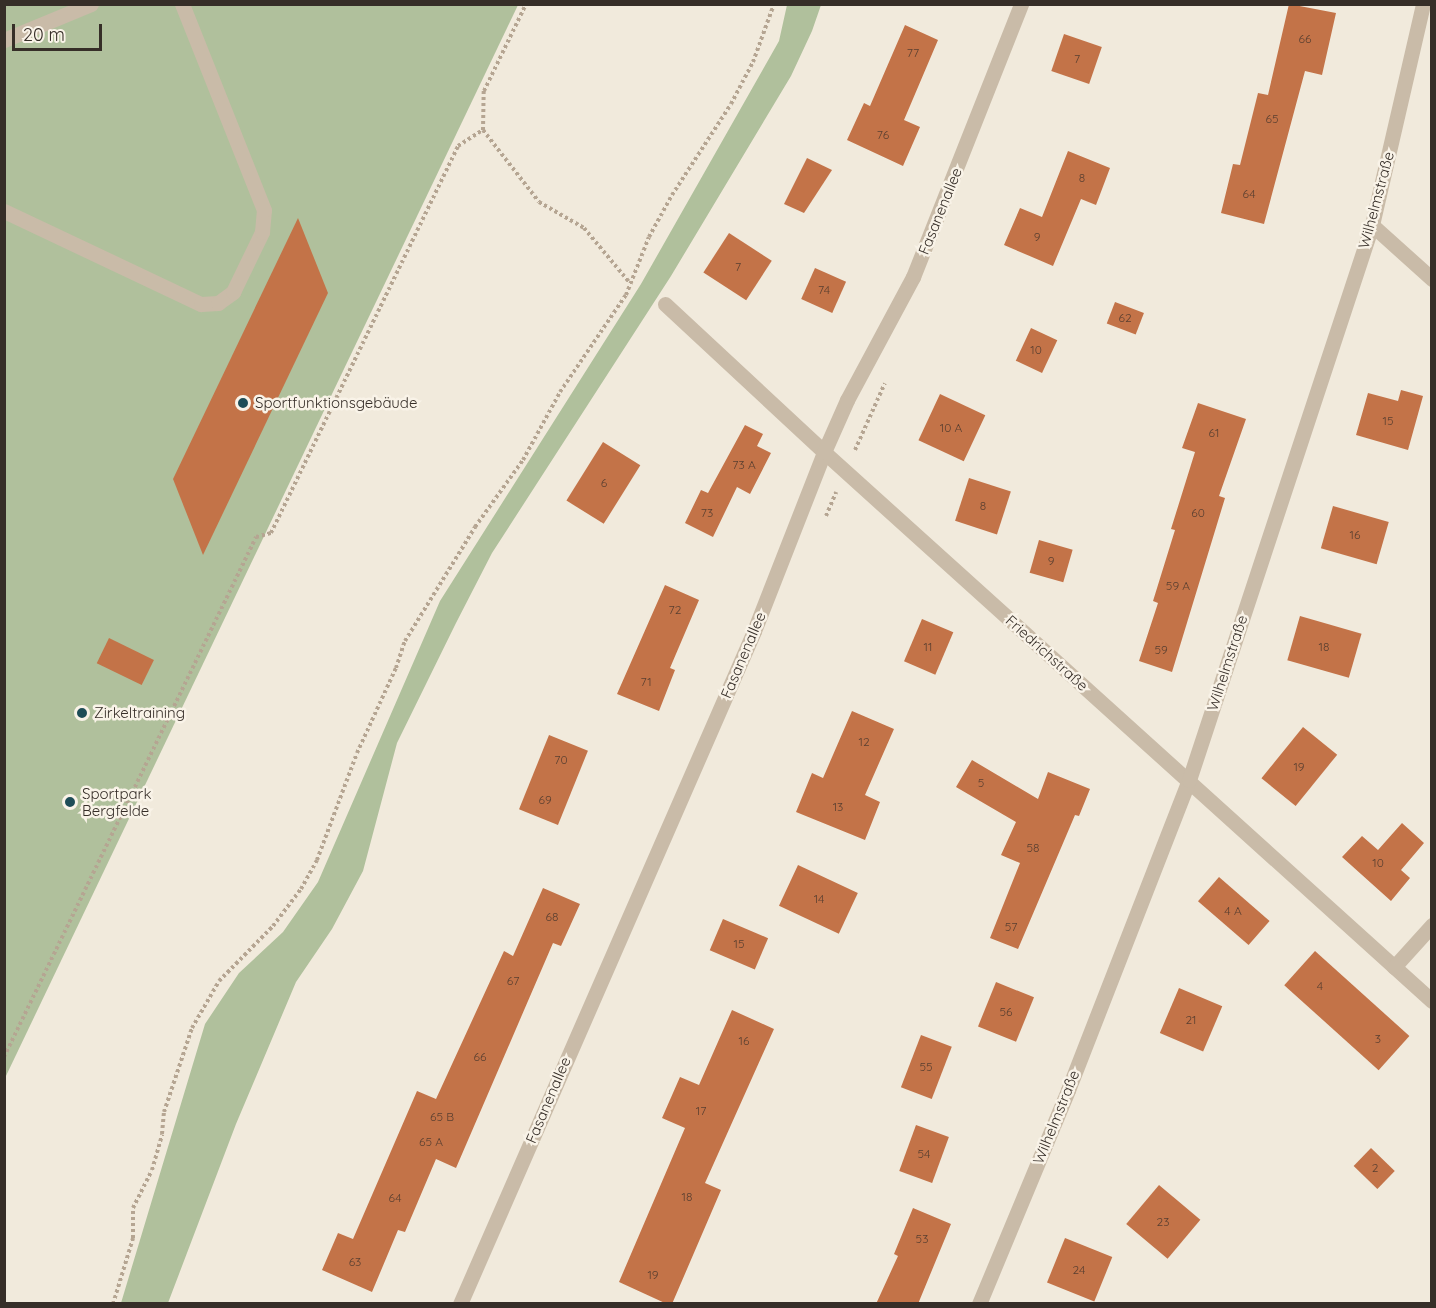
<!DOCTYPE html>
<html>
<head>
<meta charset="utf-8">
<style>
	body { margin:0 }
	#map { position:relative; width:1436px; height:1308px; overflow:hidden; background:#f1eadc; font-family:Quicksand,sans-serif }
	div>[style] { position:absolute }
	.green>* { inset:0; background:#b0c09c }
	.building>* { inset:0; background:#c37348; transform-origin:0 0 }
	.path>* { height:4px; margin-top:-2px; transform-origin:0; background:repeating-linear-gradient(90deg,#b5a592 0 3px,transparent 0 6px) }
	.minor>* { height:15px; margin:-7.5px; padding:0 7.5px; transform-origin:7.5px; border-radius:7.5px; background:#c9bba8 }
	.dots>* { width:16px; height:16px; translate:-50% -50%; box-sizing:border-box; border:3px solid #f9f3e8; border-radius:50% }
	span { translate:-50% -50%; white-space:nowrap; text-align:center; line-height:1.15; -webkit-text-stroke:5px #f9f3e8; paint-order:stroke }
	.number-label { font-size:12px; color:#593f30 }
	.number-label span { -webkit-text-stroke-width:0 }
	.street-label { font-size:15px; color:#362e28 }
	.poi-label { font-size:15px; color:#362e28 }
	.left { translate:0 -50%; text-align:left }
	.frame { position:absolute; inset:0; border:6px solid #362e28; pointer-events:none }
	.scale { position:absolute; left:12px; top:24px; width:90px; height:27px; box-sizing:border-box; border:3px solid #362e28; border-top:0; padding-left:8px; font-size:18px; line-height:21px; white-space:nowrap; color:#362e28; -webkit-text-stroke:4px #f9f3e8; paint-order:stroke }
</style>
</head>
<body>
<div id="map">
	<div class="green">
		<div style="clip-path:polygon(5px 5px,518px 5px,5px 1078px)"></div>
		<div style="clip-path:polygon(787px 5px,821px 5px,812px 31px,791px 76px,671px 276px,492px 553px,456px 623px,397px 743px,363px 871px,332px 929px,296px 982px,236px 1124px,168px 1303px,121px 1303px,205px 1024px,239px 973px,283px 932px,318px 882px,440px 601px,641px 284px,779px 41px)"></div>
	</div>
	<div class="building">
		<div style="clip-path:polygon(1289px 4px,1336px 13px,1322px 75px,1305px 71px,1264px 224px,1221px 213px,1233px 164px,1240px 165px,1258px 93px,1268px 95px)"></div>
		<div style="clip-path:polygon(905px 25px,938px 40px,904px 120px,920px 127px,903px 166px,847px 140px,864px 103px,870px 106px)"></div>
		<div style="left:1064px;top:34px;width:40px;height:39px;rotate:19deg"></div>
		<div style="clip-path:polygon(1068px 151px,1110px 168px,1096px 205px,1081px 199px,1053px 266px,1004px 245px,1020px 208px,1042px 217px)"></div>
		<div style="clip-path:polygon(807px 158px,832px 170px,804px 213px,784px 204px)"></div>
		<div style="clip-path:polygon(298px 218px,328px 293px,203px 555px,173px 479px)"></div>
		<div style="left:729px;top:233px;width:51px;height:47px;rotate:33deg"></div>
		<div style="left:815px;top:268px;width:34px;height:34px;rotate:24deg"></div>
		<div style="left:1115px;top:302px;width:31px;height:23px;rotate:21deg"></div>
		<div style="left:1031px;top:328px;width:29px;height:36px;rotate:25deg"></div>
		<div style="clip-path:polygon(1401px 390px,1423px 396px,1408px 450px,1356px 435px,1368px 393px,1398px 401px)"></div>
		<div style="left:940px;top:394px;width:50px;height:51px;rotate:25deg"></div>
		<div style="clip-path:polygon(1198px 403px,1246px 419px,1219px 496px,1225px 498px,1172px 672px,1139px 661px,1158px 603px,1153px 601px,1175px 530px,1171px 529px,1195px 452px,1182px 448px)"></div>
		<div style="clip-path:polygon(745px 425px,763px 434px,757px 446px,771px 453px,750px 494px,737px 487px,713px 537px,685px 523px,701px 490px,708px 493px)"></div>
		<div style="left:603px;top:442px;width:44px;height:69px;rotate:32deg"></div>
		<div style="left:969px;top:478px;width:44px;height:45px;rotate:18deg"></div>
		<div style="left:1333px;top:506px;width:58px;height:44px;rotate:16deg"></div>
		<div style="left:1039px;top:540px;width:35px;height:34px;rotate:16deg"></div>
		<div style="clip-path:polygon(665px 585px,699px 600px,670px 668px,675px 670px,659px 711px,617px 694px)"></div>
		<div style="left:1300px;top:616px;width:64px;height:46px;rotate:16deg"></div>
		<div style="left:922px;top:619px;width:34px;height:46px;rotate:23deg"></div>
		<div style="left:109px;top:638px;width:50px;height:28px;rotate:26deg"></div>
		<div style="clip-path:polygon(852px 711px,894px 729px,865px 795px,880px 802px,865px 840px,796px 812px,812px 773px,823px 778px)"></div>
		<div style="left:1303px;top:727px;width:44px;height:66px;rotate:39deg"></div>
		<div style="left:549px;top:735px;width:42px;height:80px;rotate:22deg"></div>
		<div style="clip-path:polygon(972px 760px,1038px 799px,1048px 772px,1090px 789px,1079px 816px,1075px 815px,1018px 949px,990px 938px,1020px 863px,1001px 855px,1016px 822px,956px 787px)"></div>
		<div style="clip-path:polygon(1402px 823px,1424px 843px,1401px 870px,1410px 878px,1391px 901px,1342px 857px,1362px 836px,1378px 850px)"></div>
		<div style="left:798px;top:865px;width:66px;height:45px;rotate:25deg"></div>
		<div style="left:1219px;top:877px;width:67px;height:32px;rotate:41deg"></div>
		<div style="clip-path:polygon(543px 888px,580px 904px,561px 946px,553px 943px,456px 1168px,436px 1159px,405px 1232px,398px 1230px,372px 1292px,322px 1270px,338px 1233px,353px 1239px,417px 1091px,436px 1099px,504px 951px,513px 956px)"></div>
		<div style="left:723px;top:919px;width:49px;height:34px;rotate:23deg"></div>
		<div style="left:1315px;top:951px;width:127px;height:46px;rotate:42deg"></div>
		<div style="left:996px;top:982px;width:41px;height:48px;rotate:22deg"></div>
		<div style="left:1179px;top:988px;width:47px;height:49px;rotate:23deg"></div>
		<div style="clip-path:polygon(732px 1010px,774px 1029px,705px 1183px,721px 1190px,672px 1304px,667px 1304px,619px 1282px,685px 1128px,662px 1118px,680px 1077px,699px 1085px)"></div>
		<div style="left:921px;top:1035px;width:33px;height:56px;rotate:21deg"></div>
		<div style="left:916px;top:1125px;width:35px;height:49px;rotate:20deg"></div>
		<div style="left:1371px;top:1148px;width:33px;height:25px;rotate:44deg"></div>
		<div style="left:1159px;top:1185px;width:54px;height:51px;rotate:40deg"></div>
		<div style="clip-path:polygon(913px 1208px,951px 1224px,918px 1304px,876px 1304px,898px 1256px,894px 1254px)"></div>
		<div style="left:1065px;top:1238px;width:51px;height:48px;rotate:22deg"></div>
	</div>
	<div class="path">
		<div style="left:483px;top:130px;width:39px;rotate:-89deg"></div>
		<div style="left:484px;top:91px;width:97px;rotate:-64.2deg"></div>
		<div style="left:855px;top:450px;width:73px;rotate:-65.9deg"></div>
		<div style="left:826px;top:516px;width:26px;rotate:-67deg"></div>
		<div style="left:4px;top:1057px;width:578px;rotate:-64.14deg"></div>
		<div style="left:256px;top:537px;width:16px;rotate:-15deg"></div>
		<div style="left:271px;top:533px;width:430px;rotate:-64.2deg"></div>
		<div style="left:458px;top:146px;width:30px;rotate:-33deg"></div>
		<div style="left:483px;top:130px;width:91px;rotate:52.1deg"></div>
		<div style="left:539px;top:202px;width:52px;rotate:30deg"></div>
		<div style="left:584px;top:228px;width:72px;rotate:50.1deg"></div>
		<div style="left:113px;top:1304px;width:69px;rotate:-73.1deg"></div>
		<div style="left:133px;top:1238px;width:30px;rotate:-90deg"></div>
		<div style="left:133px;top:1208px;width:42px;rotate:-63.4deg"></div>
		<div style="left:152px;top:1170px;width:37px;rotate:-74deg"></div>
		<div style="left:162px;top:1134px;width:22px;rotate:-85deg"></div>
		<div style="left:164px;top:1112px;width:89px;rotate:-71.6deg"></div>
		<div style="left:192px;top:1028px;width:54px;rotate:-60.1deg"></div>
		<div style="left:219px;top:981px;width:77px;rotate:-45.5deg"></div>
		<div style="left:273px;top:926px;width:46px;rotate:-52.9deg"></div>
		<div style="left:301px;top:889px;width:33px;rotate:-61deg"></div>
		<div style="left:317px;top:860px;width:114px;rotate:-69.5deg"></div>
		<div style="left:357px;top:753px;width:94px;rotate:-65.4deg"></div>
		<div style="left:396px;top:668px;width:28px;rotate:-72deg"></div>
		<div style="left:405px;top:641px;width:134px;rotate:-58.4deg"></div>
		<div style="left:475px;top:527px;width:82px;rotate:-54.4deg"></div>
		<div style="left:523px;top:460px;width:77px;rotate:-61.4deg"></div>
		<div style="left:560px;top:392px;width:117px;rotate:-55.8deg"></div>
		<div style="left:626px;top:295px;width:62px;rotate:-68.4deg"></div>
		<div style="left:649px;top:237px;width:48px;rotate:-61.3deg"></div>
		<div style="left:672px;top:195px;width:108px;rotate:-57deg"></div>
		<div style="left:731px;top:104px;width:47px;rotate:-62.4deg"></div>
		<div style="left:753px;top:62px;width:62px;rotate:-70.1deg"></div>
	</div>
	<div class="minor">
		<div style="left:4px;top:40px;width:94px;rotate:-22.5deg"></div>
		<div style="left:4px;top:211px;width:218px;rotate:25.3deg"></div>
		<div style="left:201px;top:304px;width:17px;rotate:-3deg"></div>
		<div style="left:218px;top:303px;width:19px;rotate:-36deg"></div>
		<div style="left:233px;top:292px;width:67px;rotate:-64.2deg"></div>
		<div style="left:262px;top:232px;width:22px;rotate:-85deg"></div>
		<div style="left:264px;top:210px;width:222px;rotate:-111.7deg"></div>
		<div style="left:1372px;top:225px;width:81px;rotate:42deg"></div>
		<div style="left:665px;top:304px;width:217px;rotate:42.9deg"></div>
		<div style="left:824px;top:452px;width:819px;rotate:42.08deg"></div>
		<div style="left:1394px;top:967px;width:57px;rotate:-47.9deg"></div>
		<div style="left:460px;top:1304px;width:734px;rotate:-66.4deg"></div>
		<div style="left:754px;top:631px;width:192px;rotate:-68.6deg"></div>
		<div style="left:824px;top:452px;width:57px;rotate:-66.1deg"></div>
		<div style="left:847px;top:400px;width:140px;rotate:-61.8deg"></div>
		<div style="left:913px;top:277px;width:294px;rotate:-68.4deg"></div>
		<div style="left:979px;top:1304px;width:232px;rotate:-67.4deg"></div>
		<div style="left:1068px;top:1090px;width:333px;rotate:-68.7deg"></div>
		<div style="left:1189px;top:780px;width:584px;rotate:-71.75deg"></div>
		<div style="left:1372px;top:225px;width:227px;rotate:-77deg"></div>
	</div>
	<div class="dots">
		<div style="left:243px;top:403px;background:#1e4d57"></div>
		<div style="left:82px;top:713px;background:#1e4d57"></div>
		<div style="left:70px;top:802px;background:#1e4d57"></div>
	</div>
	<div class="number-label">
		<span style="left:1305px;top:39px">66</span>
		<span style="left:913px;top:53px">77</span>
		<span style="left:1077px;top:59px">7</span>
		<span style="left:1272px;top:119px">65</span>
		<span style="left:883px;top:135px">76</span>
		<span style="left:1082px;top:178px">8</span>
		<span style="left:1249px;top:194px">64</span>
		<span style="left:1037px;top:237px">9</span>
		<span style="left:738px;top:267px">7</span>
		<span style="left:824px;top:290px">74</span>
		<span style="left:1125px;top:318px">62</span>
		<span style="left:1036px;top:350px">10</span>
		<span style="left:1388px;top:421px">15</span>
		<span style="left:951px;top:428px">10 A</span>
		<span style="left:1214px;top:433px">61</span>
		<span style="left:744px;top:465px">73 A</span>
		<span style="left:604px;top:483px">6</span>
		<span style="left:983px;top:506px">8</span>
		<span style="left:707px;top:513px">73</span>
		<span style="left:1198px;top:513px">60</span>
		<span style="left:1355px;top:535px">16</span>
		<span style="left:1051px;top:561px">9</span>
		<span style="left:1178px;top:586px">59 A</span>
		<span style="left:675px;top:610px">72</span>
		<span style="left:928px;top:647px">11</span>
		<span style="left:1324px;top:647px">18</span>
		<span style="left:1161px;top:650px">59</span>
		<span style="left:646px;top:682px">71</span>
		<span style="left:864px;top:742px">12</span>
		<span style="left:561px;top:760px">70</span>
		<span style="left:1299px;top:767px">19</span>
		<span style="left:981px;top:783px">5</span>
		<span style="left:545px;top:800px">69</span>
		<span style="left:838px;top:807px">13</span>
		<span style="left:1033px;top:848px">58</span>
		<span style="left:1378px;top:863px">10</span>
		<span style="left:819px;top:899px">14</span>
		<span style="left:1233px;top:911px">4 A</span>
		<span style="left:552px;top:917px">68</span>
		<span style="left:1011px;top:927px">57</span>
		<span style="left:739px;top:944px">15</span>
		<span style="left:513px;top:981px">67</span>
		<span style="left:1320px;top:986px">4</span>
		<span style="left:1006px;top:1012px">56</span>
		<span style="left:1191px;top:1020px">21</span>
		<span style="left:1378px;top:1039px">3</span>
		<span style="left:744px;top:1041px">16</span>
		<span style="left:480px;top:1057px">66</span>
		<span style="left:926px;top:1067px">55</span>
		<span style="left:701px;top:1111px">17</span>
		<span style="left:442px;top:1117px">65 B</span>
		<span style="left:431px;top:1142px">65 A</span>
		<span style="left:924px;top:1154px">54</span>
		<span style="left:1375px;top:1168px">2</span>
		<span style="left:687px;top:1197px">18</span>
		<span style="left:395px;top:1198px">64</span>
		<span style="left:1163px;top:1222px">23</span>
		<span style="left:922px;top:1239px">53</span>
		<span style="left:355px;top:1262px">63</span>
		<span style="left:1079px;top:1270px">24</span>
		<span style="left:653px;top:1275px">19</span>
	</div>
	<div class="street-label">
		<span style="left:1376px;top:200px;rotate:-75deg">Wilhelmstraße</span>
		<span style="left:940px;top:211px;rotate:-68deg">Fasanenallee</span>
		<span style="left:1047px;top:653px;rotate:42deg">Friedrichstraße</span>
		<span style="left:743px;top:655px;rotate:-67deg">Fasanenallee</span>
		<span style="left:1227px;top:663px;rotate:-72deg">Wilhelmstraße</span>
		<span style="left:548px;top:1100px;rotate:-67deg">Fasanenallee</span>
		<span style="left:1056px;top:1117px;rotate:-68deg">Wilhelmstraße</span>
	</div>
	<div class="poi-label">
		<span class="left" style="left:255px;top:403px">Sportfunktionsgebäude</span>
		<span class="left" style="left:94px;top:713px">Zirkeltraining</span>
		<span class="left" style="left:82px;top:802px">Sportpark<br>Bergfelde</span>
	</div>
	<div class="frame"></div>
	<div class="scale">20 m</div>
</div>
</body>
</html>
